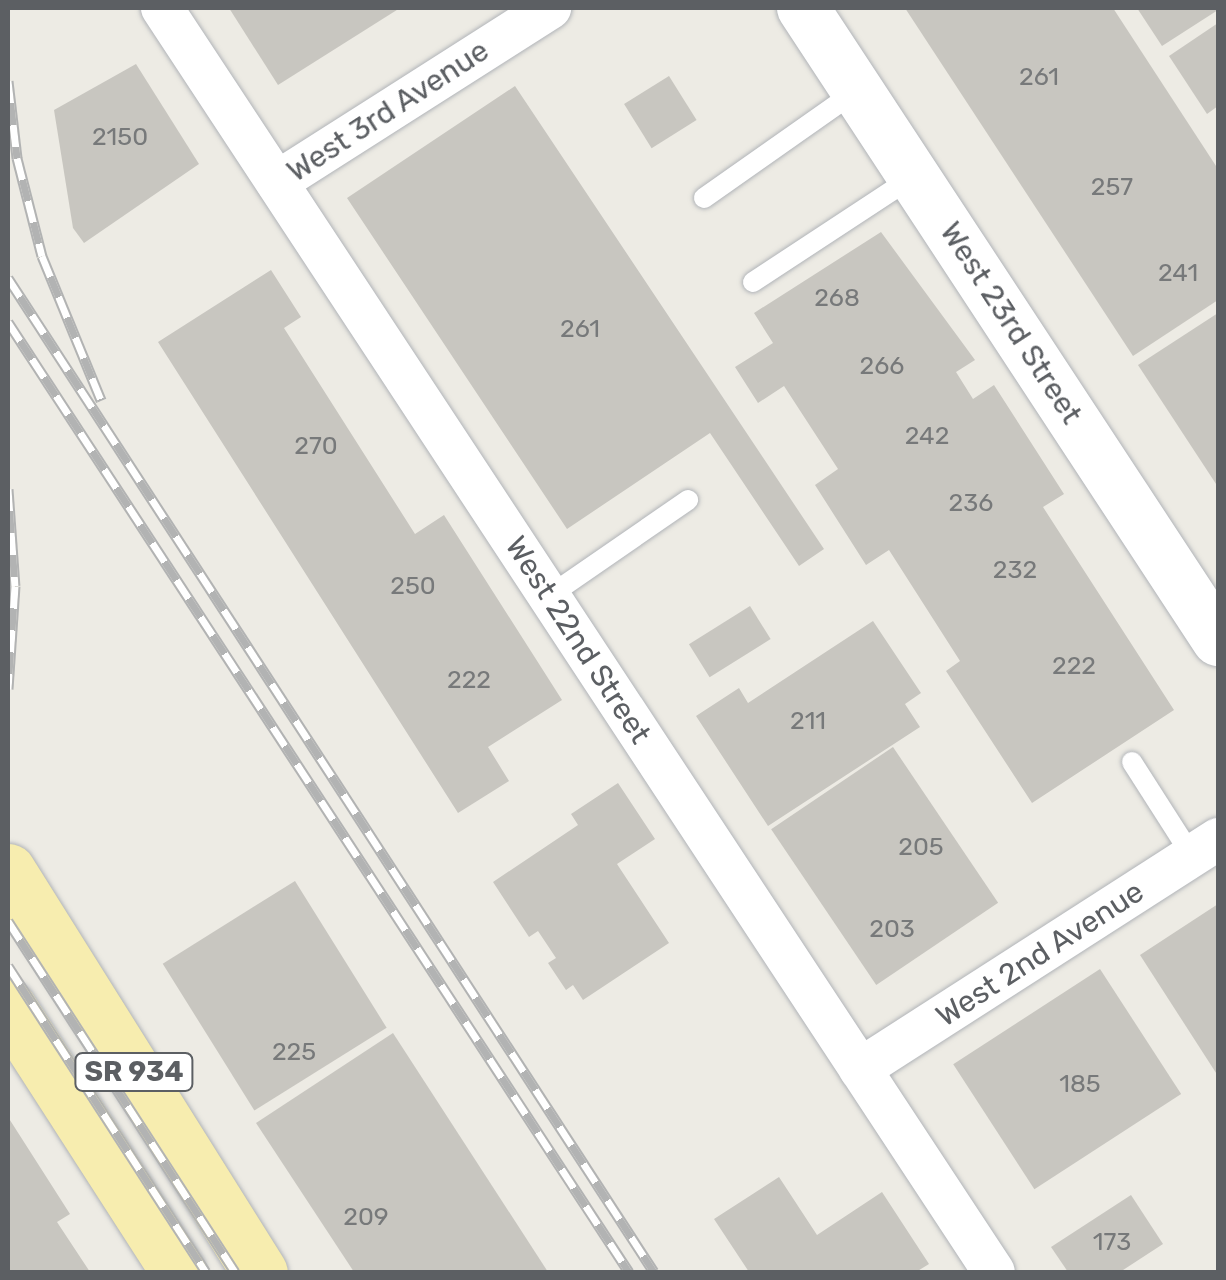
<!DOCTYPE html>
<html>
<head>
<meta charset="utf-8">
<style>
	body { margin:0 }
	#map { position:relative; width:1226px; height:1280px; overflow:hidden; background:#edebe4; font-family:Rubik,sans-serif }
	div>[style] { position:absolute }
	.building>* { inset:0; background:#c8c6c0; transform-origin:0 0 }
	.roads { filter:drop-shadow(0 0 2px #b1b4b8) drop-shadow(0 0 2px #b1b4b8) }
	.service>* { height:20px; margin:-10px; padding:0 10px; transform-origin:10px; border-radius:10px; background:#fff }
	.minor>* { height:42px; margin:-21px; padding:0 21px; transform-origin:21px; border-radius:21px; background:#fff }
	.tertiary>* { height:52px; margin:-26px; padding:0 26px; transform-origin:26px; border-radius:26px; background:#fff }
	.primary>* { height:55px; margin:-27.5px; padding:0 27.5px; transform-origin:27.5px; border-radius:27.5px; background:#f7edaf }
	.rail>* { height:11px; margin-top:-5.5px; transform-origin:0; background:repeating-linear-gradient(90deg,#fff 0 22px,#b2b3b3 0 44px); box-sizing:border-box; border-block:2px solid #b2b3b3 }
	span { translate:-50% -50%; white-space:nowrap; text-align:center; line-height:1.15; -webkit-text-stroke:8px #fff; paint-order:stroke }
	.number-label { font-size:25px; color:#77797a }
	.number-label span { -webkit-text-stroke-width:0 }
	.shield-label span { padding:2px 8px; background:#fff; border:2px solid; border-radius:8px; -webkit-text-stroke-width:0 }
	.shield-label { font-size:28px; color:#5c5f63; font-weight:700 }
	.street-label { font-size:30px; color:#5c5f63 }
	.frame { position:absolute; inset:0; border:10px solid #5c5f63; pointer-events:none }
</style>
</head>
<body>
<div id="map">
	<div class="building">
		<div style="clip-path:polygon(229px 8px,400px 8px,278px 85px)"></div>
		<div style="clip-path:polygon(905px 8px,1113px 8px,1218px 169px,1218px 300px,1133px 356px)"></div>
		<div style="clip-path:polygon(1137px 8px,1218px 8px,1218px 10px,1162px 46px)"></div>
		<div style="clip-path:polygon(1218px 23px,1218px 106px,1207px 114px,1169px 56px)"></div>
		<div style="clip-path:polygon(136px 64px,199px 164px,84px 243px,73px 228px,54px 110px)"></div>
		<div style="left:669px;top:76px;width:52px;height:53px;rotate:58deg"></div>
		<div style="clip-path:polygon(515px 86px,824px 549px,799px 566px,710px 433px,567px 529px,347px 198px)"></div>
		<div style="clip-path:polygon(881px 232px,975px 360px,956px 372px,973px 399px,994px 385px,1064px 494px,1043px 507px,1174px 710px,1032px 803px,946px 671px,960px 661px,889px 550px,866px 565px,815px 485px,838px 469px,784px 386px,758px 403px,735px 367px,773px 343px,754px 313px)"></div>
		<div style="clip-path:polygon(271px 270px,301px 317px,284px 328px,415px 534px,444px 515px,562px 700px,488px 747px,509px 781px,458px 813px,158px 342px)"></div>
		<div style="clip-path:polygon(1218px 313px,1218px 487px,1138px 365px)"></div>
		<div style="left:750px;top:606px;width:39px;height:72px;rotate:58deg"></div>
		<div style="clip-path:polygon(873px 621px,921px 693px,905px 704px,920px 727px,768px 826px,696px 716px,739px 688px,748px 703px)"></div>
		<div style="left:893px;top:747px;width:188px;height:147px;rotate:56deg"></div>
		<div style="clip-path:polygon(618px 783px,655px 839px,617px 864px,669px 943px,583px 1000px,573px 985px,566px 990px,548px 963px,556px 958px,538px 931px,529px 937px,493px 882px,578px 825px,571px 814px)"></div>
		<div style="left:295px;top:881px;width:173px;height:156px;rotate:58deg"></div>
		<div style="clip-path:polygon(1218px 904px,1218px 1076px,1140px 955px)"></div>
		<div style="left:1100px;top:969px;width:149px;height:175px;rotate:57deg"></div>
		<div style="clip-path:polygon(393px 1033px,548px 1272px,354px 1272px,256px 1123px)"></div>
		<div style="clip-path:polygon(8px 1117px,70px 1214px,57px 1222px,90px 1272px,8px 1272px)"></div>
		<div style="clip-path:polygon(779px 1177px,817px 1235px,882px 1192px,929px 1264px,916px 1272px,749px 1272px,714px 1219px)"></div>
		<div style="clip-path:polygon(1131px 1195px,1163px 1244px,1120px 1272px,1068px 1272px,1051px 1247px)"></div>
	</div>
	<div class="roads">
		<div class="service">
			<div style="left:704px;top:198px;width:186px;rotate:-35.1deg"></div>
			<div style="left:753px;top:282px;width:191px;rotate:-33.3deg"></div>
			<div style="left:549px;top:596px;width:169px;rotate:-34.6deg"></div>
			<div style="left:1132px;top:762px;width:112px;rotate:57.4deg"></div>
		</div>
		<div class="minor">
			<div style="left:162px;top:8px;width:1513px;rotate:56.65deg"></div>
			<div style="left:277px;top:182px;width:324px;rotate:-32.5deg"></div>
			<div style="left:860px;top:1069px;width:426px;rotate:-32.7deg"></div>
		</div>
		<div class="tertiary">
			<div style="left:803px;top:8px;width:756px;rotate:56.71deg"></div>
		</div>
		<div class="primary">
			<div style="left:8px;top:871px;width:474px;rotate:57.9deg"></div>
			<div style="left:8px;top:1007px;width:315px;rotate:57.2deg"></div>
		</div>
	</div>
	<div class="rail">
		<div style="left:8px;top:81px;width:78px;rotate:83.3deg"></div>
		<div style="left:17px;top:158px;width:101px;rotate:75.7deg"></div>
		<div style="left:42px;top:256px;width:156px;rotate:67.7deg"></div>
		<div style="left:8px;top:278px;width:1185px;rotate:56.98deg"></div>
		<div style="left:8px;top:322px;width:1135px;rotate:56.83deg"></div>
		<div style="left:8px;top:489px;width:97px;rotate:85.9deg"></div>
		<div style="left:15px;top:586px;width:103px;rotate:93.9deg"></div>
		<div style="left:8px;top:921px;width:418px;rotate:57.1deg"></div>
		<div style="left:8px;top:966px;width:364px;rotate:57.1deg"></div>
	</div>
	<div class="number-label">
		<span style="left:1039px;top:77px">261</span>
		<span style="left:120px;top:137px">2150</span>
		<span style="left:1112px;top:187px">257</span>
		<span style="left:1178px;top:273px">241</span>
		<span style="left:837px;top:298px">268</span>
		<span style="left:580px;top:329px">261</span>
		<span style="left:882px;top:366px">266</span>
		<span style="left:927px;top:436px">242</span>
		<span style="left:316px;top:446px">270</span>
		<span style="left:971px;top:503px">236</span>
		<span style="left:1015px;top:570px">232</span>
		<span style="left:413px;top:586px">250</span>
		<span style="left:1074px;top:666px">222</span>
		<span style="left:469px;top:680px">222</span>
		<span style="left:808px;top:721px">211</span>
		<span style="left:921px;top:847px">205</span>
		<span style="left:892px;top:929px">203</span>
		<span style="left:294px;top:1052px">225</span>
		<span style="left:1080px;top:1084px">185</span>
		<span style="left:366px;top:1217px">209</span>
		<span style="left:1112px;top:1242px">173</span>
	</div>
	<div class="shield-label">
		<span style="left:134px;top:1072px">SR 934</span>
	</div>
	<div class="street-label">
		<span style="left:388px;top:111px;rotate:-33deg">West 3rd Avenue</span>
		<span style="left:1011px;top:323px;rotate:57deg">West 23rd Street</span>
		<span style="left:578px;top:640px;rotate:57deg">West 22nd Street</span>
		<span style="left:1040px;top:954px;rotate:-33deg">West 2nd Avenue</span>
	</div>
	<div class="frame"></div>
</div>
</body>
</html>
